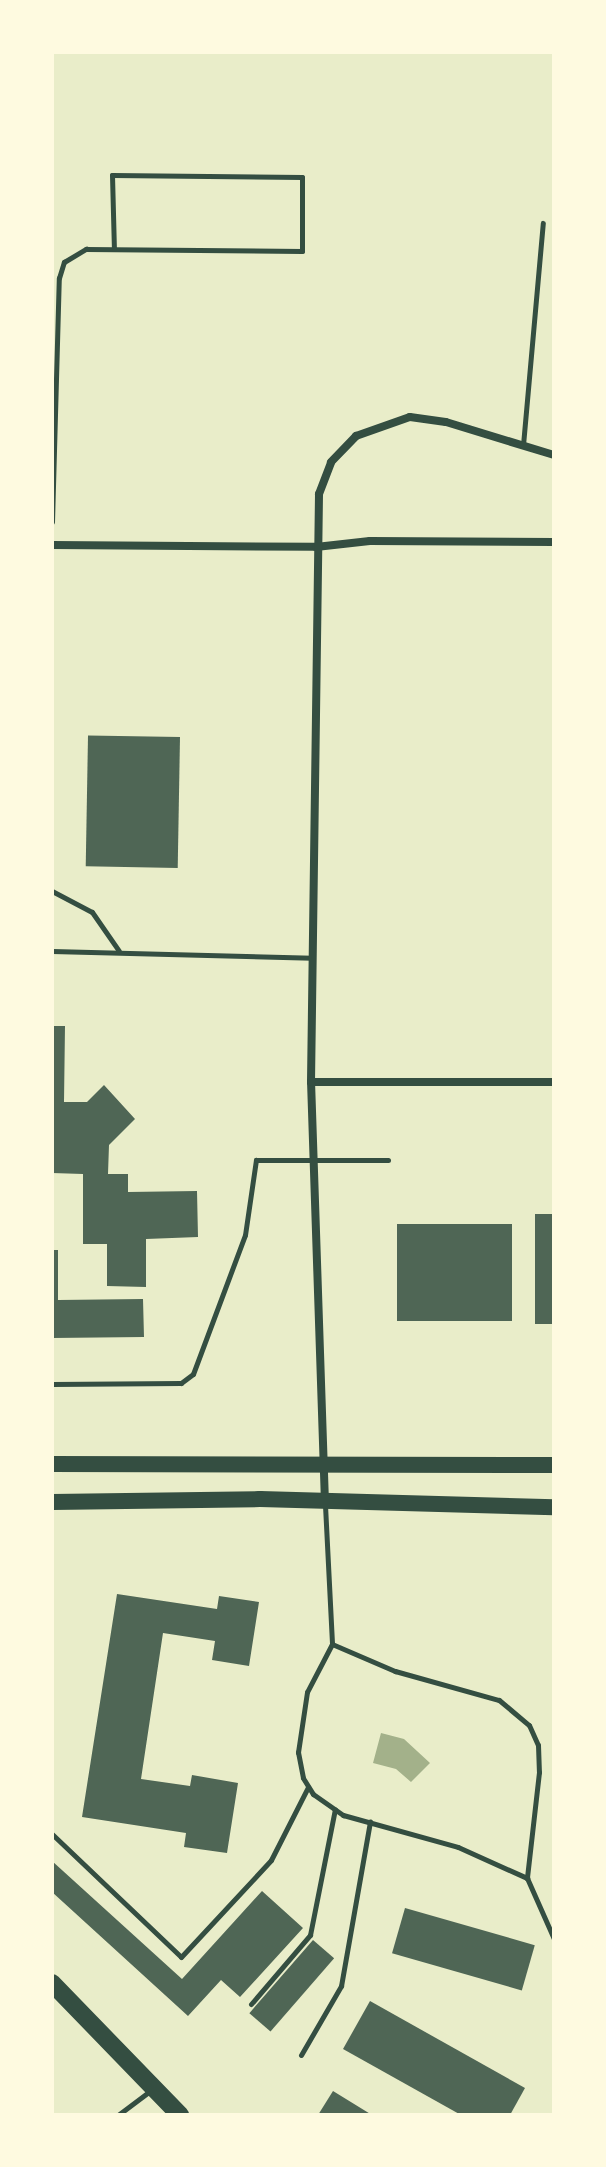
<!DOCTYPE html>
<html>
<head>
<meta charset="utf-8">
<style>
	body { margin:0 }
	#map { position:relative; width:606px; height:2167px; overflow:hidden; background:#e9edc9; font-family:"Space Grotesk",sans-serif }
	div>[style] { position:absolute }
	.water>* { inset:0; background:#a3b18a }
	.building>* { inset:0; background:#4f6655; transform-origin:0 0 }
	.service>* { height:5px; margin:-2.5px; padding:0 2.5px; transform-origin:2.5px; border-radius:2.5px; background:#344e41 }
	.minor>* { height:8px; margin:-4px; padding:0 4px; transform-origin:4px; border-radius:4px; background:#344e41 }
	.secondary>* { height:16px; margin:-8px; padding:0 8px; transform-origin:8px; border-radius:8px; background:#344e41 }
	.primary>* { height:18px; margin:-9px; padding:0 9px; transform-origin:9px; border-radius:9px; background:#344e41 }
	span { translate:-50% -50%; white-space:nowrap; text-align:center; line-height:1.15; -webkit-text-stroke:7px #fefae0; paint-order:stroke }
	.frame { position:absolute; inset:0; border:54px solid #fefae0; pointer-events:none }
</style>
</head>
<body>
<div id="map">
	<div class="water">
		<div style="clip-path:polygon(381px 1733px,404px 1739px,430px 1763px,411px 1782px,396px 1769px,373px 1763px)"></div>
	</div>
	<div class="building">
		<div style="left:180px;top:737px;width:131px;height:92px;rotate:91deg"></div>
		<div style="clip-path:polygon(52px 1026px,65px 1026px,64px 1102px,87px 1102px,104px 1085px,135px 1119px,109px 1145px,108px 1174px,128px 1174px,128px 1192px,197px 1191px,198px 1237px,146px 1239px,146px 1287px,107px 1286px,107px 1244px,83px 1244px,83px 1174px,52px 1173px)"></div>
		<div style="left:535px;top:1214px;width:19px;height:110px"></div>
		<div style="left:397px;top:1224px;width:115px;height:97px"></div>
		<div style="clip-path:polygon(52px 1250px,58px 1250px,58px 1300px,143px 1299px,144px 1337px,52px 1338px)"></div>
		<div style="clip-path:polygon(117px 1594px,217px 1609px,219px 1596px,259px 1602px,249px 1666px,212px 1660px,215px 1641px,163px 1633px,141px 1779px,190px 1786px,192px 1775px,238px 1783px,227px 1853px,184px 1847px,186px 1833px,82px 1817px)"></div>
		<div style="clip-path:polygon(52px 1861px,182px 1979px,262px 1891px,303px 1928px,240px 1997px,221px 1980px,188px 2016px,52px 1892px)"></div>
		<div style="left:405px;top:1908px;width:135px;height:47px;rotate:16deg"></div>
		<div style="left:313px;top:1940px;width:28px;height:97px;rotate:41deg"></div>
		<div style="clip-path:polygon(370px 2001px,525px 2088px,510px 2115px,461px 2115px,343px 2049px)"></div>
		<div style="clip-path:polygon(333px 2091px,372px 2115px,318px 2115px)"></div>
	</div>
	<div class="service">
		<div style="left:523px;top:445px;width:223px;rotate:-84.9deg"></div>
		<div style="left:52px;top:522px;width:244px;rotate:-88.4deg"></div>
		<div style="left:59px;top:278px;width:17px;rotate:-73deg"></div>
		<div style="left:64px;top:262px;width:26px;rotate:-31deg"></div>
		<div style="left:86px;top:249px;width:216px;rotate:0.5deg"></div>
		<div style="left:302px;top:251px;width:74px;rotate:-90deg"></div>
		<div style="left:302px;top:177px;width:190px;rotate:-179.4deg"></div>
		<div style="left:112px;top:175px;width:74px;rotate:88.5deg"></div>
		<div style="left:52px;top:891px;width:45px;rotate:27.7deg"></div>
		<div style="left:92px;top:912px;width:47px;rotate:55.3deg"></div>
		<div style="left:52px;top:951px;width:260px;rotate:1.5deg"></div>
		<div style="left:52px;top:1384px;width:129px;rotate:-0.4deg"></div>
		<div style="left:181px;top:1383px;width:15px;rotate:-37deg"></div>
		<div style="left:193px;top:1374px;width:148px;rotate:-69.5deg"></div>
		<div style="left:245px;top:1235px;width:76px;rotate:-81.7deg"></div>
		<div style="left:256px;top:1160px;width:132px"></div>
		<div style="left:325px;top:1505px;width:139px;rotate:87.1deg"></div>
		<div style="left:332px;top:1644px;width:54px;rotate:117.5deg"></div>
		<div style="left:307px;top:1692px;width:61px;rotate:98.5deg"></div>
		<div style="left:298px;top:1752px;width:26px;rotate:79deg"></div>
		<div style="left:303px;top:1778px;width:19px;rotate:58deg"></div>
		<div style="left:313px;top:1794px;width:37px;rotate:35deg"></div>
		<div style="left:343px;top:1815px;width:119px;rotate:15.5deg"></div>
		<div style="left:458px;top:1847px;width:76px;rotate:24.2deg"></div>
		<div style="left:527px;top:1878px;width:67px;rotate:66.1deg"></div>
		<div style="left:332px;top:1644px;width:69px;rotate:23.2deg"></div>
		<div style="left:395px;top:1671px;width:108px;rotate:15.6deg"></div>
		<div style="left:499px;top:1700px;width:39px;rotate:40deg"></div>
		<div style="left:529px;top:1725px;width:22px;rotate:66deg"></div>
		<div style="left:538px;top:1745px;width:27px;rotate:88deg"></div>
		<div style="left:539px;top:1772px;width:107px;rotate:96.5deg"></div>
		<div style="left:52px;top:1834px;width:178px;rotate:43.6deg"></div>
		<div style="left:181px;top:1957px;width:132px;rotate:-47.1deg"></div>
		<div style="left:271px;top:1860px;width:82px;rotate:-63.1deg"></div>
		<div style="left:251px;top:2004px;width:91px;rotate:-49.5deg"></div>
		<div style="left:310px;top:1935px;width:128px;rotate:-78.8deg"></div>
		<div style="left:301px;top:2055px;width:80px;rotate:-59.9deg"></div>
		<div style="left:341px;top:1986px;width:167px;rotate:-80deg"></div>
		<div style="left:118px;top:2115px;width:40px;rotate:-37deg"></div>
	</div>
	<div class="minor">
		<div style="left:52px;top:545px;width:264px;rotate:0.4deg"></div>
		<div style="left:316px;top:547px;width:54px;rotate:-6.3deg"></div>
		<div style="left:370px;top:541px;width:184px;rotate:0.3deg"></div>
		<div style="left:311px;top:1082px;width:243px"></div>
		<div style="left:325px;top:1503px;width:421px;rotate:-91.9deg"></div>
		<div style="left:311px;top:1082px;width:588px;rotate:-89.22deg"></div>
		<div style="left:319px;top:494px;width:34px;rotate:-69deg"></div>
		<div style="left:331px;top:462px;width:36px;rotate:-46deg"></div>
		<div style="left:356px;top:436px;width:57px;rotate:-19.4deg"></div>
		<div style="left:410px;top:417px;width:36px;rotate:8deg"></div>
		<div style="left:446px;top:422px;width:113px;rotate:17deg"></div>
	</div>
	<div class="secondary">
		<div style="left:52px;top:1464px;width:502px;rotate:0.11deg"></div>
		<div style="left:52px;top:1502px;width:208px;rotate:-0.8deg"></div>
		<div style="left:260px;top:1499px;width:294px;rotate:1.6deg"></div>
	</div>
	<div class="primary">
		<div style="left:52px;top:1983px;width:184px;rotate:45.9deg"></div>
	</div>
	<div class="frame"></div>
</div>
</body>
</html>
